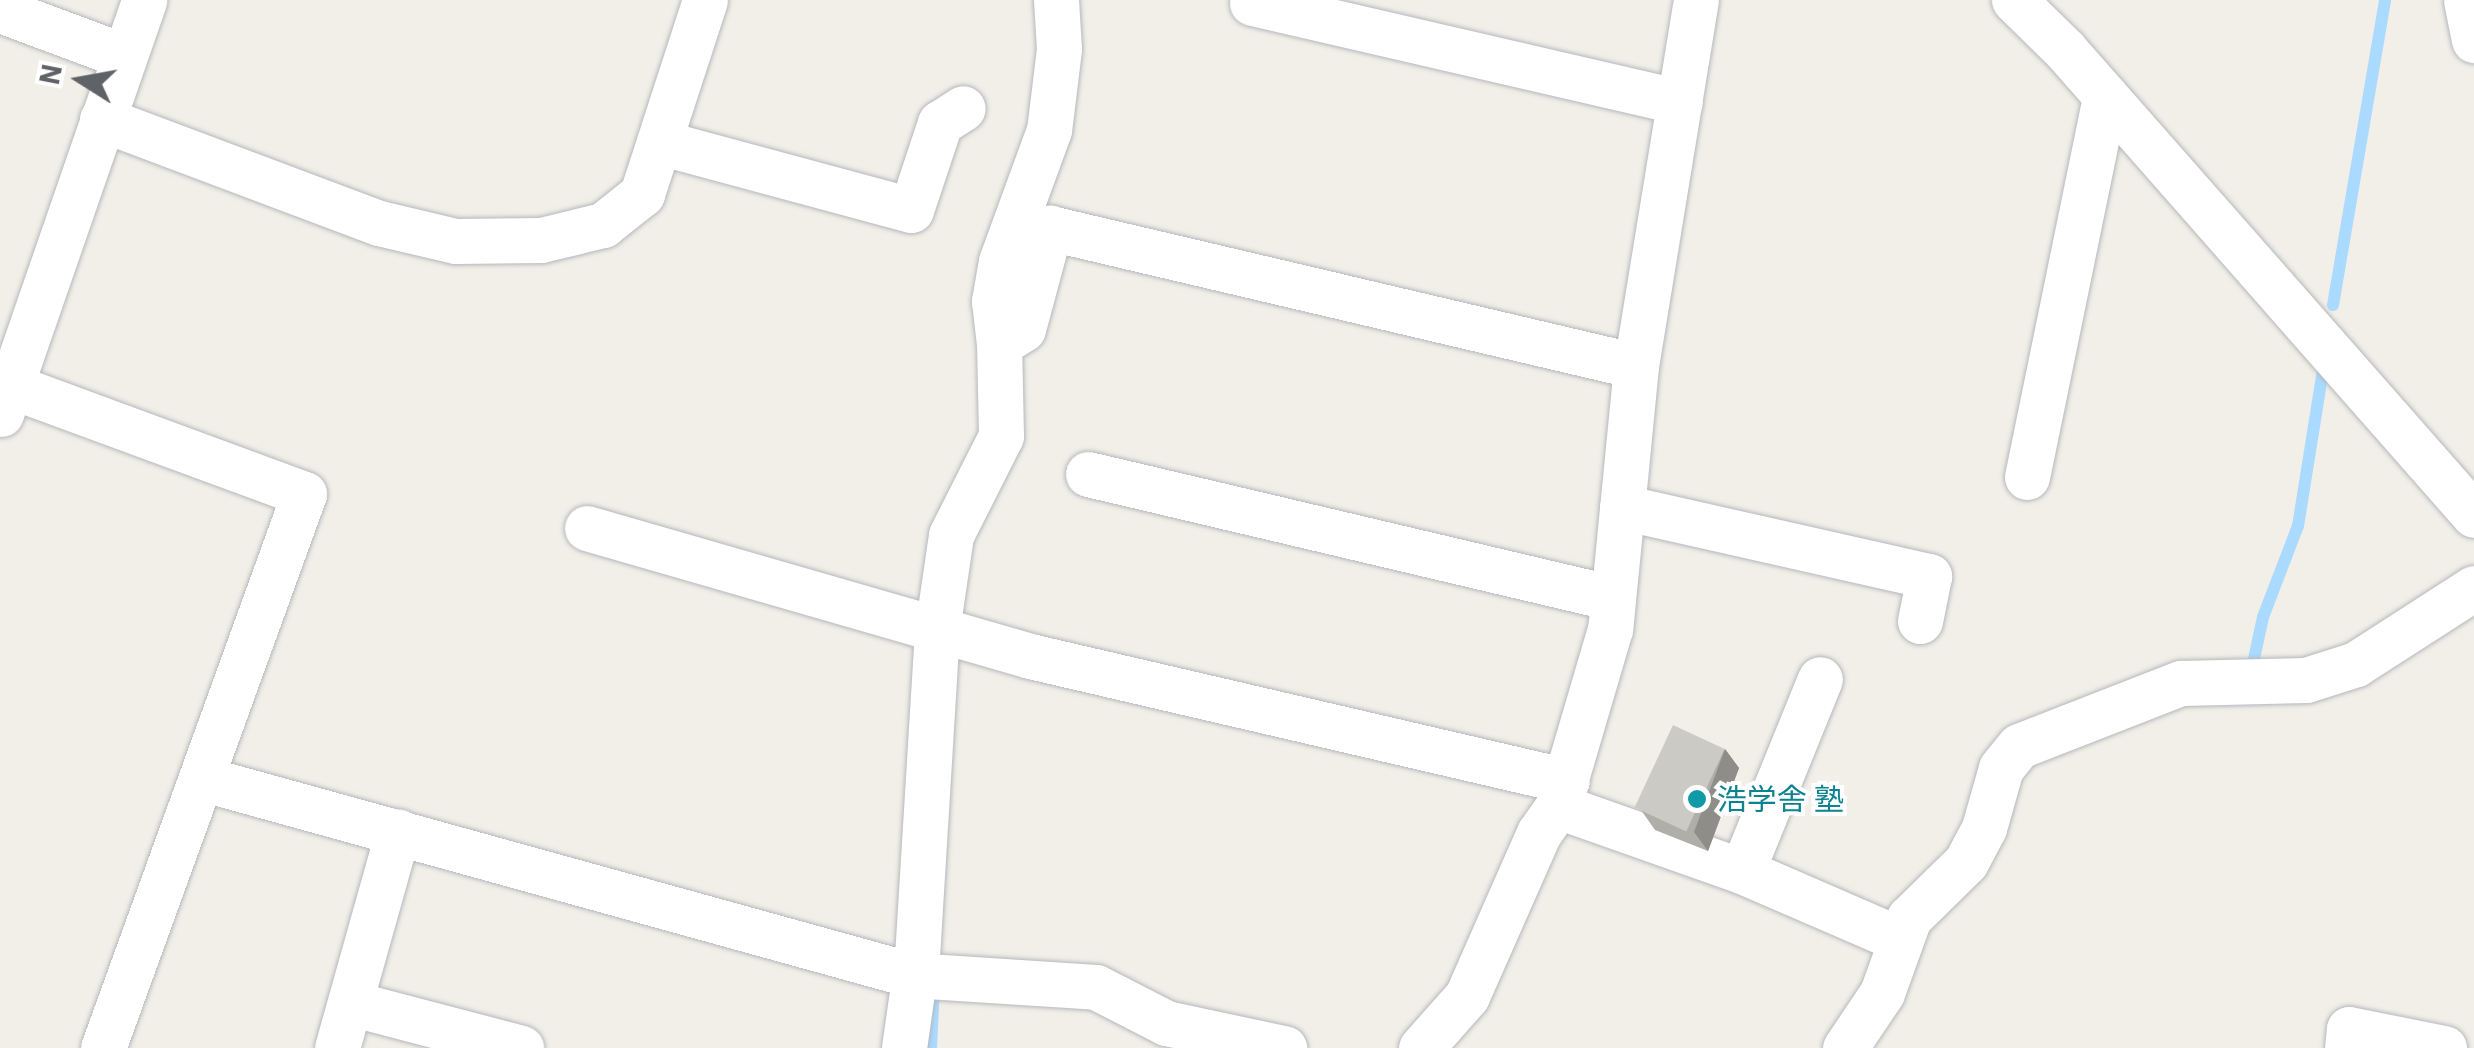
<!DOCTYPE html>
<html>
<head>
<meta charset="utf-8">
<style>
	body { margin:0 }
	#map { position:relative; width:2474px; height:1048px; overflow:hidden; background:#f1efe8; font-family:"IBM Plex Sans","Noto Sans JP",sans-serif }
	div>[style] { position:absolute }
	.stream>* { height:12px; margin:-6px; padding:0 6px; transform-origin:6px; border-radius:6px; background:#aadaff }
	.roads { filter:drop-shadow(0 0 2px #b5b8bc) drop-shadow(0 0 2px #b5b8bc) }
	.minor>* { height:45px; margin:-22.5px; padding:0 22.5px; transform-origin:22.5px; border-radius:22.5px; background:#fff }
	.wall>* { inset:0; background:#afaea9 }
	.shaded-wall>* { inset:0; background:#8f8d8a }
	.building>* { inset:0; background:#cccac5; transform-origin:0 0 }
	.dots>* { width:28px; height:28px; translate:-50% -50%; box-sizing:border-box; border:5px solid #fff; border-radius:50% }
	span { translate:-50% -50%; white-space:nowrap; text-align:center; line-height:1.15; -webkit-text-stroke:8px #fff; paint-order:stroke }
	.culture-label { font-size:30px; color:#0d838f }
	.left { translate:0 -50%; text-align:left }
	.north { position:absolute; left:30px; top:30px; width:100px; height:100px; -webkit-text-stroke:8px #fff; paint-order:stroke; rotate:281deg; font-size:28px; font-weight:700; line-height:40px; text-align:center; color:#5f6368 }
	.north::after { content:''; display:block; margin:auto; width:35px; height:45px; background:#5f6368; clip-path:polygon(50% 0,100% 100%,50% 72%,0 100%) }
</style>
</head>
<body>
<div id="map">
	<div class="stream">
		<div style="left:2333px;top:305px;width:309px;rotate:-80.3deg"></div>
		<div style="left:2252px;top:668px;width:52px;rotate:-77.8deg"></div>
		<div style="left:2263px;top:617px;width:97px;rotate:-69deg"></div>
		<div style="left:2298px;top:526px;width:158px;rotate:-80.9deg"></div>
		<div style="left:931px;top:1048px;width:62px;rotate:-87.2deg"></div>
	</div>
	<div class="roads">
		<div class="minor">
			<div style="left:1056px;top:0;width:49px;rotate:86.5deg"></div>
			<div style="left:1059px;top:49px;width:82px;rotate:97deg"></div>
			<div style="left:1049px;top:130px;width:140px;rotate:110.1deg"></div>
			<div style="left:1001px;top:261px;width:41px;rotate:99.9deg"></div>
			<div style="left:994px;top:301px;width:43px;rotate:83.4deg"></div>
			<div style="left:999px;top:344px;width:28px;rotate:-32deg"></div>
			<div style="left:1023px;top:329px;width:105px;rotate:-75deg"></div>
			<div style="left:1050px;top:228px;width:602px;rotate:13.25deg"></div>
			<div style="left:1636px;top:366px;width:371px;rotate:-80.7deg"></div>
			<div style="left:2014px;top:0;width:71px;rotate:44.4deg"></div>
			<div style="left:2065px;top:50px;width:619px;rotate:48.67deg"></div>
			<div style="left:2466px;top:0;width:41px;rotate:78.7deg"></div>
			<div style="left:1252px;top:3px;width:439px;rotate:13deg"></div>
			<div style="left:0;top:10px;width:132px;rotate:20.4deg"></div>
			<div style="left:102px;top:119px;width:296px;rotate:20.6deg"></div>
			<div style="left:379px;top:223px;width:79px;rotate:13.2deg"></div>
			<div style="left:456px;top:241px;width:85px;rotate:-0.7deg"></div>
			<div style="left:541px;top:240px;width:64px;rotate:-13.6deg"></div>
			<div style="left:603px;top:225px;width:50px;rotate:-38.5deg"></div>
			<div style="left:642px;top:194px;width:204px;rotate:-72deg"></div>
			<div style="left:659px;top:142px;width:261px;rotate:15.1deg"></div>
			<div style="left:911px;top:210px;width:92px;rotate:-71.6deg"></div>
			<div style="left:940px;top:123px;width:27px;rotate:-33deg"></div>
			<div style="left:1636px;top:366px;width:264px;rotate:95.6deg"></div>
			<div style="left:1610px;top:629px;width:184px;rotate:106.4deg"></div>
			<div style="left:1558px;top:806px;width:195px;rotate:19.5deg"></div>
			<div style="left:1742px;top:871px;width:169px;rotate:23.4deg"></div>
			<div style="left:11px;top:386px;width:312px;rotate:20.2deg"></div>
			<div style="left:304px;top:494px;width:589px;rotate:109.94deg"></div>
			<div style="left:1px;top:414px;width:438px;rotate:-70.9deg"></div>
			<div style="left:1088px;top:474px;width:539px;rotate:13.29deg"></div>
			<div style="left:2027px;top:477px;width:389px;rotate:-78.4deg"></div>
			<div style="left:1622px;top:507px;width:315px;rotate:12.7deg"></div>
			<div style="left:1929px;top:576px;width:46px;rotate:101.3deg"></div>
			<div style="left:587px;top:528px;width:461px;rotate:16.1deg"></div>
			<div style="left:1030px;top:656px;width:551px;rotate:13.1deg"></div>
			<div style="left:204px;top:779px;width:735px;rotate:15.47deg"></div>
			<div style="left:912px;top:975px;width:184px;rotate:3.7deg"></div>
			<div style="left:1096px;top:987px;width:79px;rotate:27.2deg"></div>
			<div style="left:1166px;top:1023px;width:121px;rotate:12deg"></div>
			<div style="left:1742px;top:871px;width:207px;rotate:-67.9deg"></div>
			<div style="left:350px;top:1003px;width:177px;rotate:14.7deg"></div>
			<div style="left:337px;top:1048px;width:225px;rotate:-74.3deg"></div>
			<div style="left:904px;top:1048px;width:92px;rotate:-81.9deg"></div>
			<div style="left:917px;top:957px;width:328px;rotate:-86.5deg"></div>
			<div style="left:937px;top:630px;width:96px;rotate:-81.6deg"></div>
			<div style="left:951px;top:535px;width:111px;rotate:-63.2deg"></div>
			<div style="left:1001px;top:436px;width:92px;rotate:-91.2deg"></div>
			<div style="left:1421px;top:1048px;width:69px;rotate:-48.5deg"></div>
			<div style="left:1467px;top:996px;width:178px;rotate:-66.2deg"></div>
			<div style="left:1539px;top:833px;width:33px;rotate:-55deg"></div>
			<div style="left:1845px;top:1048px;width:66px;rotate:-56.1deg"></div>
			<div style="left:1882px;top:993px;width:80px;rotate:-70.2deg"></div>
			<div style="left:1909px;top:918px;width:80px;rotate:-44.5deg"></div>
			<div style="left:1966px;top:862px;width:38px;rotate:-62deg"></div>
			<div style="left:1984px;top:828px;width:62px;rotate:-74.2deg"></div>
			<div style="left:2001px;top:768px;width:28px;rotate:-51deg"></div>
			<div style="left:2019px;top:746px;width:174px;rotate:-21.3deg"></div>
			<div style="left:2181px;top:683px;width:125px;rotate:-1.4deg"></div>
			<div style="left:2306px;top:680px;width:52px;rotate:-17.7deg"></div>
			<div style="left:2356px;top:664px;width:140px;rotate:-32.8deg"></div>
			<div style="left:2347px;top:1048px;width:19px;rotate:-84deg"></div>
			<div style="left:2349px;top:1029px;width:97px;rotate:11.3deg"></div>
		</div>
	</div>
	<div class="wall">
		<div style="clip-path:polygon(1725px 749px,1739px 768px,1708px 851px,1655px 830px,1641px 810px)"></div>
	</div>
	<div class="shaded-wall">
		<div style="clip-path:polygon(1725px 749px,1739px 768px,1708px 851px,1694px 832px)"></div>
	</div>
	<div class="building">
		<div style="left:1673px;top:725px;width:57px;height:91px;rotate:25deg"></div>
	</div>
	<div class="dots">
		<div style="left:1697px;top:799px;background:#0f9aa8"></div>
	</div>
	<div class="culture-label">
		<span class="left" style="left:1717px;top:799px">浩学舎 塾</span>
	</div>
	<div class="north">N</div>
</div>
</body>
</html>
